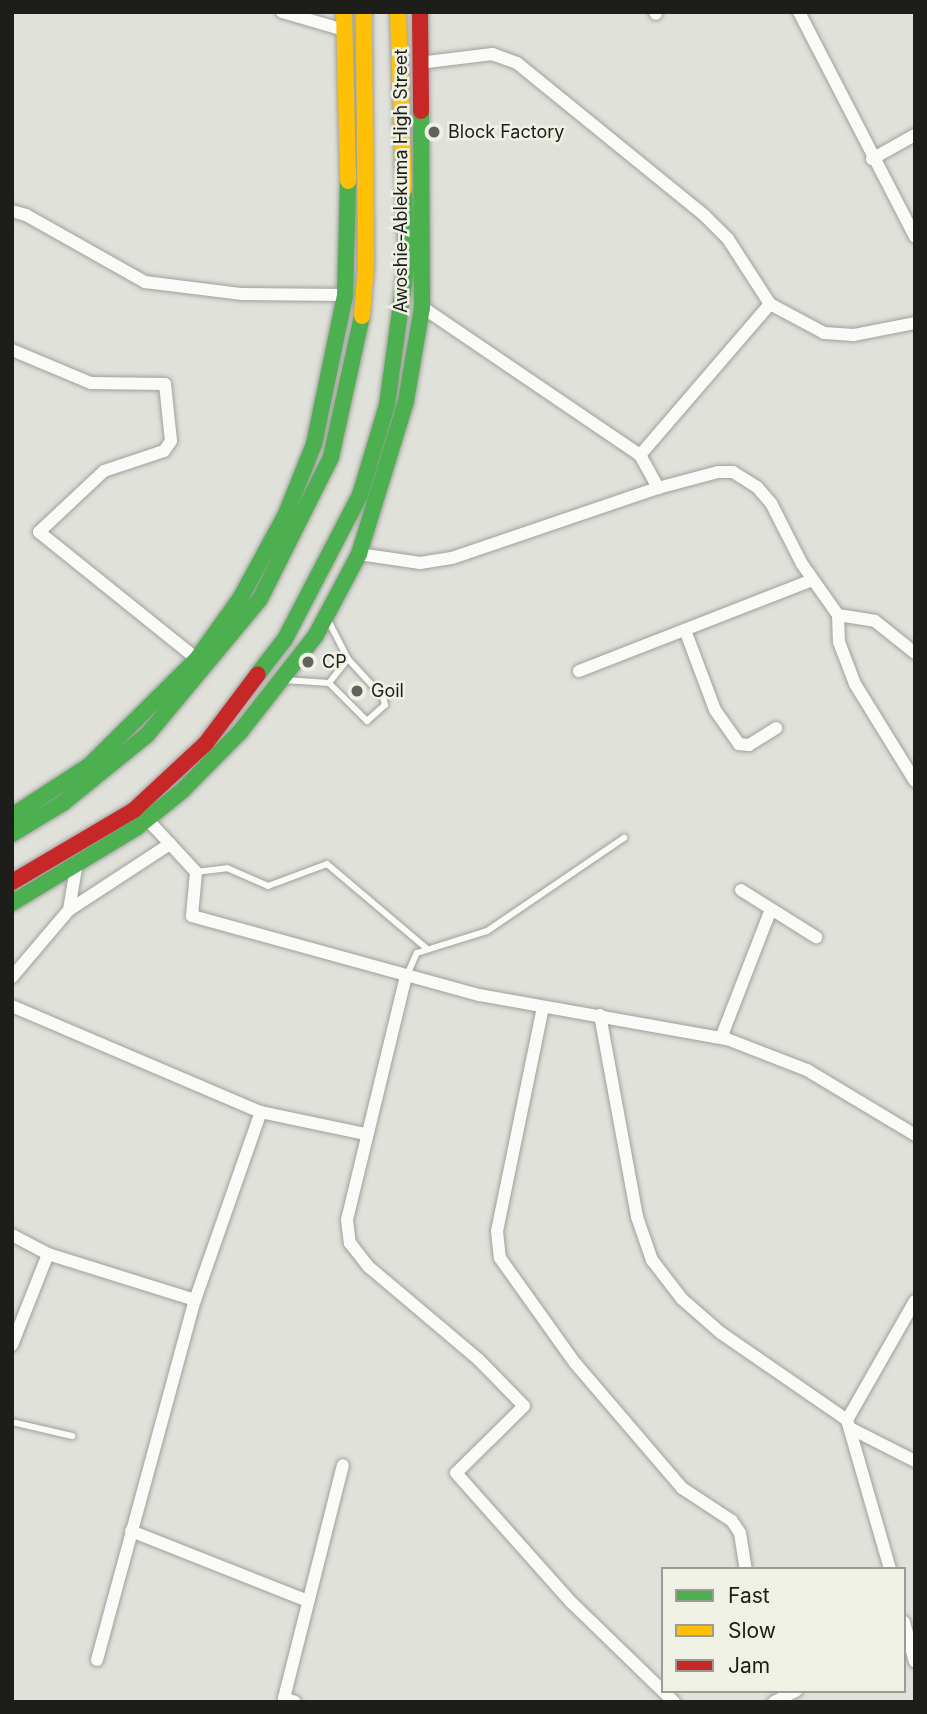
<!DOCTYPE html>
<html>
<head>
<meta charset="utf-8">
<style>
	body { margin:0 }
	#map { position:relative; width:927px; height:1714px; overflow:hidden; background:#e0e1da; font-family:Inter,sans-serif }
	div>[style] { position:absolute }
	.roads { filter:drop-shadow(0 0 2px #9fa09b) drop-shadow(0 0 2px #9fa09b) }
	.lane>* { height:6px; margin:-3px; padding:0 3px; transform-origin:3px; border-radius:3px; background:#fafaf9 }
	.street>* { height:12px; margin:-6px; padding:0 6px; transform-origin:6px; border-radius:6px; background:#fafaf9 }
	.fast>* { height:16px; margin:-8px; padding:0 8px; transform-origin:8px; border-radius:8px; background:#4caf50 }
	.slow>* { height:16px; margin:-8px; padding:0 8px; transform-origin:8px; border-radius:8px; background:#ffc107 }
	.jam>* { height:16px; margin:-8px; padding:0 8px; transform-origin:8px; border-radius:8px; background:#c62828 }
	.dots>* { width:19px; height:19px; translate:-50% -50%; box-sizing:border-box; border:4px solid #eff1e4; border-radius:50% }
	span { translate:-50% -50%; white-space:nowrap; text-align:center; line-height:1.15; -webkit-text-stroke:5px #eff1e4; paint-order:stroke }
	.poi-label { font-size:18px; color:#1d1d19 }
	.left { translate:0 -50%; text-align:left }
	.street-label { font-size:18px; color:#1d1d19 }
	.frame { position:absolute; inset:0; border:14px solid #1d1d19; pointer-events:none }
	.legend { position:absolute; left:661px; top:1567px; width:245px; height:126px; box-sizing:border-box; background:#eff1e4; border:2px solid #9b9c93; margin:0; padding:9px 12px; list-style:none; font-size:21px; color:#1d1d19 }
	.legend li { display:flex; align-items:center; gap:14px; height:35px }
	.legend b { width:35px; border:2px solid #9b9c93 }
</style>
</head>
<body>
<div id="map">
	<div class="roads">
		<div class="lane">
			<div style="left:284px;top:680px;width:45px;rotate:3.8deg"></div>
			<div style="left:329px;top:683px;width:31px;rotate:-52deg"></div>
			<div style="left:348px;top:659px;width:46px;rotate:-117.1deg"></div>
			<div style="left:329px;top:683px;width:54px;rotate:45deg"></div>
			<div style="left:367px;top:721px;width:24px;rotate:-42deg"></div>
			<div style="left:385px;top:705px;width:8px;rotate:-104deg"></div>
			<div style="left:383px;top:697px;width:52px;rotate:-132.6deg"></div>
			<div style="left:196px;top:872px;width:31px;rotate:-7deg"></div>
			<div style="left:227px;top:868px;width:45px;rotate:23.7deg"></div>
			<div style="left:268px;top:886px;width:63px;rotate:-20.4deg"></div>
			<div style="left:327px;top:864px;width:130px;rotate:40.3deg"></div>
			<div style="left:407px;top:975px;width:24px;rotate:-66deg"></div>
			<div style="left:417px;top:953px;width:73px;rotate:-17.4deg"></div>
			<div style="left:487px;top:931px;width:166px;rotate:-34.2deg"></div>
			<div style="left:12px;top:1422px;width:62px;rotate:13.1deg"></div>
		</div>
		<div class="street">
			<div style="left:282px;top:12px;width:65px;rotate:16.2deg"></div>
			<div style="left:655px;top:12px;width:2px;rotate:63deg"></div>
			<div style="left:799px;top:12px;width:253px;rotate:62.7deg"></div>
			<div style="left:419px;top:63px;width:74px;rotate:-7deg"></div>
			<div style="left:492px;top:54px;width:27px;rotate:20deg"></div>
			<div style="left:517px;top:63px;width:242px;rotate:39.1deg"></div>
			<div style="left:705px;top:216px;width:33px;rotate:45deg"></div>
			<div style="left:728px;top:239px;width:77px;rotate:57.1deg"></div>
			<div style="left:770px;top:304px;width:199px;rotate:130.7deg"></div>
			<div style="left:872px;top:159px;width:49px;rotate:-29.2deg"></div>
			<div style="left:12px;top:211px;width:15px;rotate:16deg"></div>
			<div style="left:26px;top:215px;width:137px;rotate:29.4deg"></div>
			<div style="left:145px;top:282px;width:98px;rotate:7.1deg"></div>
			<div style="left:242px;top:294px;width:103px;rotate:0.6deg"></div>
			<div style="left:770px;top:304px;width:61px;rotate:28.2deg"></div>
			<div style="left:824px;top:333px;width:30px;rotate:4deg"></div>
			<div style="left:854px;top:335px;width:62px;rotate:-11.1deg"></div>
			<div style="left:422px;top:307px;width:263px;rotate:34.2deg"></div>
			<div style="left:640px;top:455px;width:38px;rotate:61deg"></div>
			<div style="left:12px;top:350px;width:86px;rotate:22.7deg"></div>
			<div style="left:91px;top:383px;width:74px;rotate:0.8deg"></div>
			<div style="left:165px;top:384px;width:57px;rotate:84deg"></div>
			<div style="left:171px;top:441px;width:12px;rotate:125deg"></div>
			<div style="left:164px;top:451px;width:63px;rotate:161.6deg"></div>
			<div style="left:104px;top:471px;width:89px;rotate:136.8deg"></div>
			<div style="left:39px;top:532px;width:203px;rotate:38.8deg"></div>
			<div style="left:359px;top:554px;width:62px;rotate:8.4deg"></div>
			<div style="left:420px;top:563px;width:32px;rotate:-9deg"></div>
			<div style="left:452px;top:558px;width:218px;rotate:-18.8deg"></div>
			<div style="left:658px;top:488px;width:62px;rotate:-14.9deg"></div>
			<div style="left:718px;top:472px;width:15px"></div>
			<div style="left:733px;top:472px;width:28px;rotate:32deg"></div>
			<div style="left:757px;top:487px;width:21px;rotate:49deg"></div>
			<div style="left:771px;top:503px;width:68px;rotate:63.1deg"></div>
			<div style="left:802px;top:564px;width:62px;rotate:54.8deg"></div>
			<div style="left:838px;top:615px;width:27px;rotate:88deg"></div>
			<div style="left:839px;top:642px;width:45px;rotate:69.1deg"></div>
			<div style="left:855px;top:684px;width:114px;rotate:58.3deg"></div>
			<div style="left:838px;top:615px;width:37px;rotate:9deg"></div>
			<div style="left:875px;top:621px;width:51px;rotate:38.7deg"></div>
			<div style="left:685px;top:630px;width:85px;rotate:69.4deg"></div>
			<div style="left:715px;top:710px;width:42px;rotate:54.8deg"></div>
			<div style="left:739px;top:744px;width:10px;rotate:6deg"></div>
			<div style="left:749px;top:745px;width:32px;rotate:-32deg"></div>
			<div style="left:579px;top:671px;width:250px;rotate:-21.3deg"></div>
			<div style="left:147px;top:819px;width:72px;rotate:47.2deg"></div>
			<div style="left:196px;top:872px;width:44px;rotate:95.2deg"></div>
			<div style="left:192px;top:916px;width:298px;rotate:15.4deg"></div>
			<div style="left:479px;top:995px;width:252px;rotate:10.1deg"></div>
			<div style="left:727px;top:1039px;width:86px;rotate:21.2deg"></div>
			<div style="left:807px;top:1070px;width:126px;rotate:31deg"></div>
			<div style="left:741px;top:890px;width:89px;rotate:32.1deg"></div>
			<div style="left:69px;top:910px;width:121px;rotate:-33.2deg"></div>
			<div style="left:406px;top:976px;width:251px;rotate:103.6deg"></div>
			<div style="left:347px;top:1220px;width:23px;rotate:83deg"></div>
			<div style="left:350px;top:1243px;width:31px;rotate:52deg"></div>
			<div style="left:369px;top:1267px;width:144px;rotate:40.2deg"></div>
			<div style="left:479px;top:1360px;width:64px;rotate:45.6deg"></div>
			<div style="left:524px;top:1406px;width:95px;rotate:135.4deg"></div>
			<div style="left:456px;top:1473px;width:173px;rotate:48.3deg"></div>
			<div style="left:571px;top:1602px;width:128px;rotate:44.1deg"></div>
			<div style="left:12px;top:977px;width:88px;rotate:-49.6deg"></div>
			<div style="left:69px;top:910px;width:43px;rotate:-80.5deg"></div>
			<div style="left:12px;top:1006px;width:271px;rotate:23.1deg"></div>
			<div style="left:261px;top:1112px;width:106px;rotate:11.9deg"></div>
			<div style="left:543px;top:1007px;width:229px;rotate:101.6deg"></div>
			<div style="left:497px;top:1231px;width:27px;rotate:84deg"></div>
			<div style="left:500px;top:1258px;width:129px;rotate:54.5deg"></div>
			<div style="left:575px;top:1363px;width:165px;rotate:49.4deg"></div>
			<div style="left:682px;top:1488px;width:60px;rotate:33.4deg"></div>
			<div style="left:732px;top:1521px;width:14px;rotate:56deg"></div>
			<div style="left:740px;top:1533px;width:36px;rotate:81deg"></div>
			<div style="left:600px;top:1015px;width:205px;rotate:79.6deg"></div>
			<div style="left:637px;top:1217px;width:46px;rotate:70.8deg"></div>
			<div style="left:652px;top:1260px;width:49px;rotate:52.4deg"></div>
			<div style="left:682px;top:1299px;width:52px;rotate:41.1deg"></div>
			<div style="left:721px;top:1333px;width:153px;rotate:34.6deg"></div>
			<div style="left:847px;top:1420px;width:155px;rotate:73.9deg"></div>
			<div style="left:721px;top:1038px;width:138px;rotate:-68.8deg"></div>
			<div style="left:12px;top:1235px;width:41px;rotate:27.8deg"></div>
			<div style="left:48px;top:1254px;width:154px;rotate:17.4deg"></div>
			<div style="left:12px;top:1345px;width:98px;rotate:-68.4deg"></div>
			<div style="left:847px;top:1420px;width:137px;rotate:-60.3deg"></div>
			<div style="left:850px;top:1428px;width:73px;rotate:26.9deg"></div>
			<div style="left:131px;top:1531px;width:190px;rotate:21.6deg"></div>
			<div style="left:904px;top:1622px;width:41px;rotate:74.6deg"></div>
			<div style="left:97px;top:1660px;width:373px;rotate:-74.8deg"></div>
			<div style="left:195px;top:1300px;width:199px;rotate:-70.7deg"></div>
			<div style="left:663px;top:1691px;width:16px;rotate:45deg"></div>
			<div style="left:295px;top:1702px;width:12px;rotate:-160deg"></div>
			<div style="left:284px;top:1698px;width:240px;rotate:-75.8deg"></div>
			<div style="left:774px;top:1702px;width:25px;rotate:-27deg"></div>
		</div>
		<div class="fast">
			<div style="left:258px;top:674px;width:44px;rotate:-52.4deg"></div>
			<div style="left:285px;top:639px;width:162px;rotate:-62.5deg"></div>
			<div style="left:360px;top:495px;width:94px;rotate:-73.3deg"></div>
			<div style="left:387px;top:405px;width:146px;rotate:-82.1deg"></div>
			<div style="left:407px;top:260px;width:71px;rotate:-92.4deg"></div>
			<div style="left:12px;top:816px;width:93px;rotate:-33.2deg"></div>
			<div style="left:90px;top:765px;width:151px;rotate:-44.7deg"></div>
			<div style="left:197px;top:659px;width:76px;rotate:-54.6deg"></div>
			<div style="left:241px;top:597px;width:94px;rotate:-61.5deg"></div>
			<div style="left:286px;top:514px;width:75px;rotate:-68.2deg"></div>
			<div style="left:314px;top:444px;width:152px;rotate:-78.2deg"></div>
			<div style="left:345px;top:295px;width:114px;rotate:-88.5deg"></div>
			<div style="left:12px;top:834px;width:60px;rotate:-31.3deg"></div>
			<div style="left:63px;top:803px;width:108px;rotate:-39deg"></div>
			<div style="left:147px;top:735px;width:177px;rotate:-50.3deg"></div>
			<div style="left:260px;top:599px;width:159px;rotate:-63.4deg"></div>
			<div style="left:331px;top:457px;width:144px;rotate:-77.6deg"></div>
			<div style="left:12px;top:903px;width:145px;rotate:-31.2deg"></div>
			<div style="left:136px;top:828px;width:59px;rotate:-38.8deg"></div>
			<div style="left:182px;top:791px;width:83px;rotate:-45.5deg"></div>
			<div style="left:240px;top:732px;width:123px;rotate:-51.9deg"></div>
			<div style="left:316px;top:635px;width:92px;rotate:-62deg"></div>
			<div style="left:359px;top:554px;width:160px;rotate:-72.9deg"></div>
			<div style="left:406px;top:401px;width:95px;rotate:-80.3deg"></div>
			<div style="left:422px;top:307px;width:196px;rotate:-90.3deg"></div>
		</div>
		<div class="slow">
			<div style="left:344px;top:12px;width:169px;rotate:88.6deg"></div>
			<div style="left:398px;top:12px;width:177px;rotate:88.1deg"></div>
			<div style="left:362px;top:316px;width:51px;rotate:-85.5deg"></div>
			<div style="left:366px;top:265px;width:253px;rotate:-90.5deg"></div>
		</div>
		<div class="jam">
			<div style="left:420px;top:12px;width:99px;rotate:89.4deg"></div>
			<div style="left:12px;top:882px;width:142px;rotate:-30.5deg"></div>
			<div style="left:134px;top:810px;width:98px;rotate:-42.9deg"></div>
			<div style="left:206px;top:743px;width:86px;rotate:-53deg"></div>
		</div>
	</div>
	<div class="dots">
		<div style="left:434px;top:132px;background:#61625d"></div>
		<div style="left:308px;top:662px;background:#61625d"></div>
		<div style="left:357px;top:691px;background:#61625d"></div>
	</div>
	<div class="poi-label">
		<span class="left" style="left:448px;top:132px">Block Factory</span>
		<span class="left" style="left:322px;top:662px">CP</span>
		<span class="left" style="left:371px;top:691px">Goil</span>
	</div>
	<div class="street-label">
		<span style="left:401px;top:181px;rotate:-90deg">Awoshie-Ablekuma High Street</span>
	</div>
	<div class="frame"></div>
	<ul class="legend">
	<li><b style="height:9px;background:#4caf50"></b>Fast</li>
	<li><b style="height:9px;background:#ffc107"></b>Slow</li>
	<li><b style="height:9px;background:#c62828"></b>Jam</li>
	</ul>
</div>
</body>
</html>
